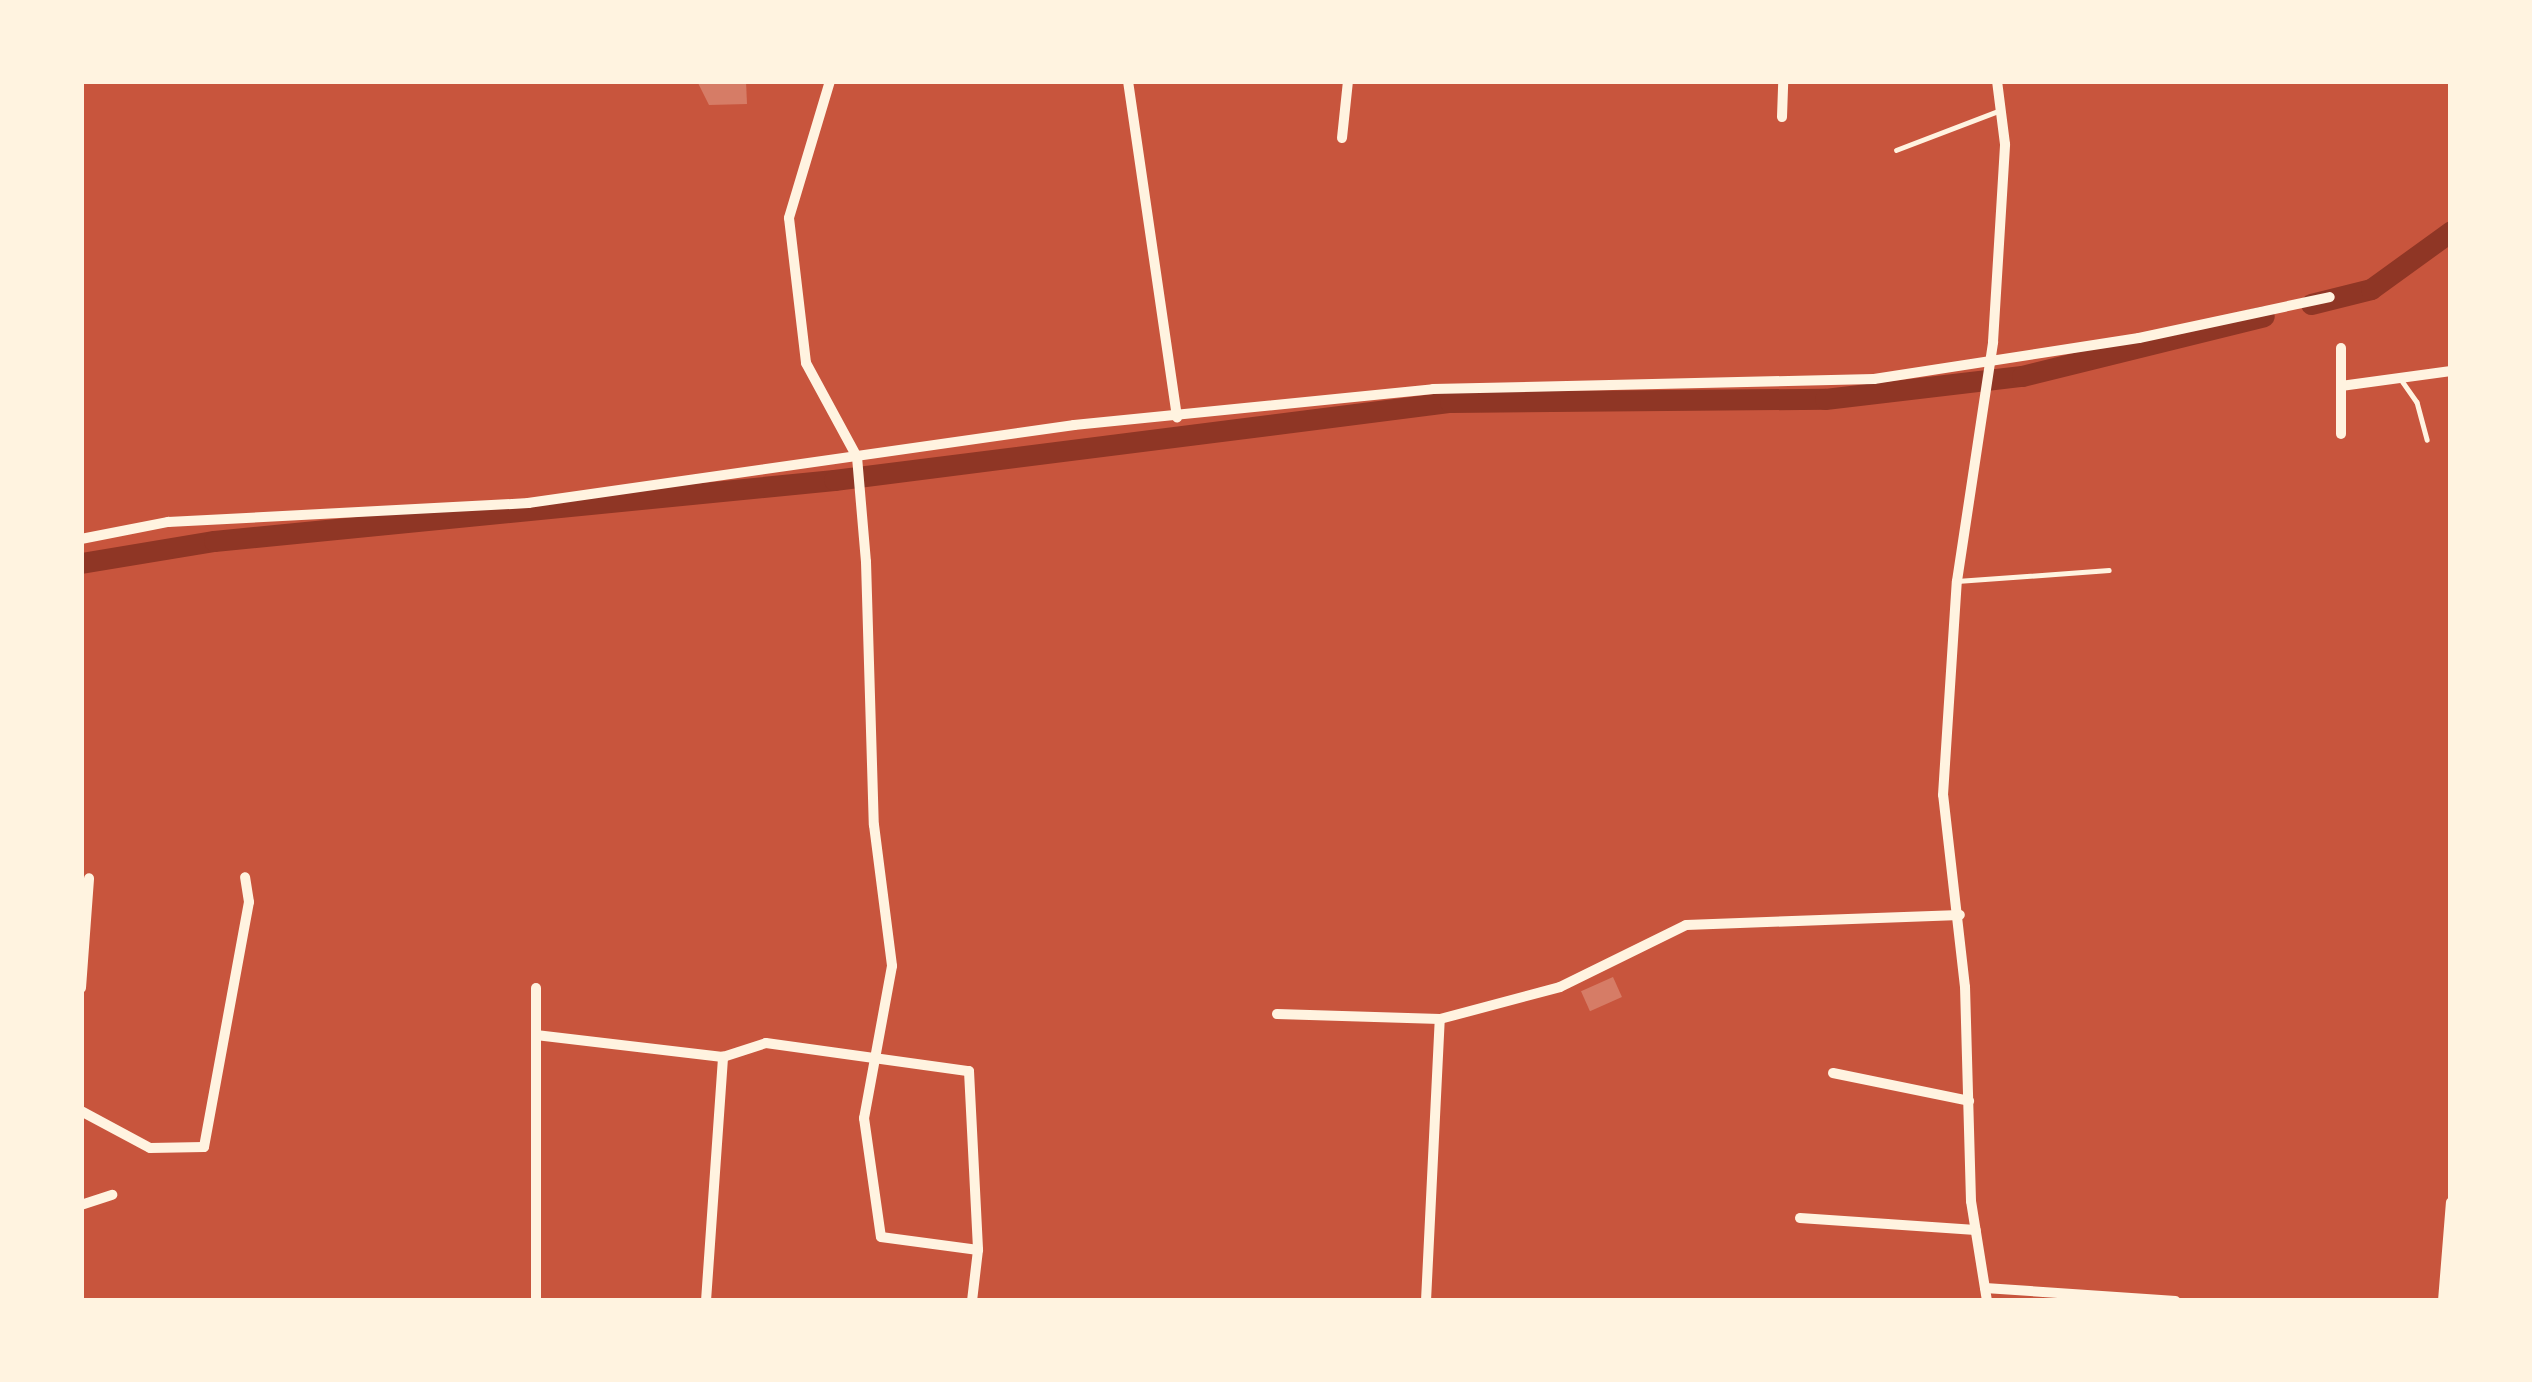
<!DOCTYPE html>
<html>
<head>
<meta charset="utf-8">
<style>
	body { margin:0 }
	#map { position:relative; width:2532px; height:1382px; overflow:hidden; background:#c8553d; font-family:Inter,sans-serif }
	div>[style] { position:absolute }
	.canal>* { height:21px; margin:-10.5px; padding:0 10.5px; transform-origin:10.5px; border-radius:10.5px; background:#8f3625 }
	.building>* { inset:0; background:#d67c66; transform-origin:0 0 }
	.service>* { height:4.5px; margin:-2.25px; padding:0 2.25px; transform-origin:2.25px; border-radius:2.25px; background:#fff3e0 }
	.minor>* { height:10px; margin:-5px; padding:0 5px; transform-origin:5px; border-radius:5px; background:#fff3e0 }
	span { translate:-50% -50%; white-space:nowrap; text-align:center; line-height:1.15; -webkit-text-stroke:10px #fff3e0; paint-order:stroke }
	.frame { position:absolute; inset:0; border:84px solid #fff3e0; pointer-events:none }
</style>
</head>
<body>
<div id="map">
	<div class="canal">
		<div style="left:2311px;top:304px;width:62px;rotate:-14deg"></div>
		<div style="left:2371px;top:289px;width:99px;rotate:-35.9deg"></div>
		<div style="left:81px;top:563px;width:135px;rotate:-9.4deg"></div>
		<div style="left:214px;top:541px;width:623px;rotate:-5.62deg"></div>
		<div style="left:834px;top:480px;width:621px;rotate:-7.22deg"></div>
		<div style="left:1450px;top:402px;width:375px;rotate:-0.5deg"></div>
		<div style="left:1825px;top:399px;width:198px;rotate:-6.7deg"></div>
		<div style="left:2022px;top:376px;width:249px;rotate:-13.9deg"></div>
	</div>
	<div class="building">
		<div style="clip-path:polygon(697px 81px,746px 81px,747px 104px,709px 105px)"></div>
		<div style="left:1613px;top:977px;width:22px;height:35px;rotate:66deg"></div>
	</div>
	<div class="service">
		<div style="left:1896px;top:150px;width:112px;rotate:-20.9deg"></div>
		<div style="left:2400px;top:378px;width:29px;rotate:55deg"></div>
		<div style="left:2417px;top:402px;width:39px;rotate:75deg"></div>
		<div style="left:1957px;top:581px;width:152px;rotate:-4.1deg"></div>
	</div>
	<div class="minor">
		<div style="left:830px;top:81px;width:143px;rotate:106.7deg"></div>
		<div style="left:789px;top:218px;width:146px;rotate:83.3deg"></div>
		<div style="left:806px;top:363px;width:107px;rotate:61.5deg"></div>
		<div style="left:857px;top:457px;width:105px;rotate:85.1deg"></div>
		<div style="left:866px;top:562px;width:263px;rotate:88.3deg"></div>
		<div style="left:874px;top:825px;width:142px;rotate:82.7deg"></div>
		<div style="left:892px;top:966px;width:155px;rotate:100.4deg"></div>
		<div style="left:864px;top:1118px;width:120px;rotate:81.9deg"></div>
		<div style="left:881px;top:1237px;width:98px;rotate:7.6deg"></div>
		<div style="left:978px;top:1250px;width:51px;rotate:96.7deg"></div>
		<div style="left:1128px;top:81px;width:340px;rotate:81.7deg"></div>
		<div style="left:1782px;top:117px;width:36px;rotate:-88deg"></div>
		<div style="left:1342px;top:138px;width:57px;rotate:-84deg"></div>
		<div style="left:2341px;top:348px;width:86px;rotate:90deg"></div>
		<div style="left:2341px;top:386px;width:111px;rotate:-7.8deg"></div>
		<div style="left:81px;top:539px;width:89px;rotate:-11.1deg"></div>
		<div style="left:168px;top:522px;width:361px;rotate:-3deg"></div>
		<div style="left:528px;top:503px;width:552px;rotate:-8.13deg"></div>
		<div style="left:1074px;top:425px;width:361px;rotate:-5.7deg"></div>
		<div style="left:1433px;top:389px;width:441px;rotate:-1.3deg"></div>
		<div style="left:1874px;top:379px;width:268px;rotate:-8.8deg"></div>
		<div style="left:2139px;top:338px;width:195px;rotate:-12.1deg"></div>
		<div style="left:81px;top:988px;width:110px;rotate:-85.8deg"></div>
		<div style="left:536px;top:988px;width:313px;rotate:90deg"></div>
		<div style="left:1277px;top:1014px;width:163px;rotate:1.8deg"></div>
		<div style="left:1440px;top:1019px;width:124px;rotate:-14.9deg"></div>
		<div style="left:1560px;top:987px;width:140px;rotate:-26.2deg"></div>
		<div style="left:1686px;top:925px;width:274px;rotate:-2.1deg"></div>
		<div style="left:536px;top:1035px;width:188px;rotate:6.7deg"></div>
		<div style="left:723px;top:1057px;width:45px;rotate:-18deg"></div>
		<div style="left:766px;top:1043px;width:205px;rotate:7.9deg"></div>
		<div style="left:969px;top:1071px;width:179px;rotate:87.1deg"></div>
		<div style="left:1833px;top:1073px;width:139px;rotate:11.6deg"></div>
		<div style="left:81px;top:1111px;width:78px;rotate:28.2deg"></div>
		<div style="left:150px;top:1148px;width:54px;rotate:-1.1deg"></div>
		<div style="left:204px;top:1147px;width:249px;rotate:-79.6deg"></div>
		<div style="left:249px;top:902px;width:25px;rotate:-99deg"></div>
		<div style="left:81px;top:1205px;width:33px;rotate:-18deg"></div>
		<div style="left:1800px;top:1218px;width:176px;rotate:3.9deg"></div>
		<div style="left:1985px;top:1288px;width:191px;rotate:3.9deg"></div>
		<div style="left:706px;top:1301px;width:245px;rotate:-86deg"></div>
		<div style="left:1426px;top:1301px;width:282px;rotate:-87.2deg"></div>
		<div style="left:1987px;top:1301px;width:101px;rotate:-99.1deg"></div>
		<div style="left:1971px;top:1201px;width:214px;rotate:-91.6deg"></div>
		<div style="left:1965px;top:987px;width:193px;rotate:-96.5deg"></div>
		<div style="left:1943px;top:795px;width:214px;rotate:-86.3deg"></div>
		<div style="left:1957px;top:581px;width:242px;rotate:-81.4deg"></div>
		<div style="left:1993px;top:342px;width:198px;rotate:-86.5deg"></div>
		<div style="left:2005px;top:144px;width:64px;rotate:-97.2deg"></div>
		<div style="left:2443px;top:1301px;width:99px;rotate:-85.4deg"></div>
	</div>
	<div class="frame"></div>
</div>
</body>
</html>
